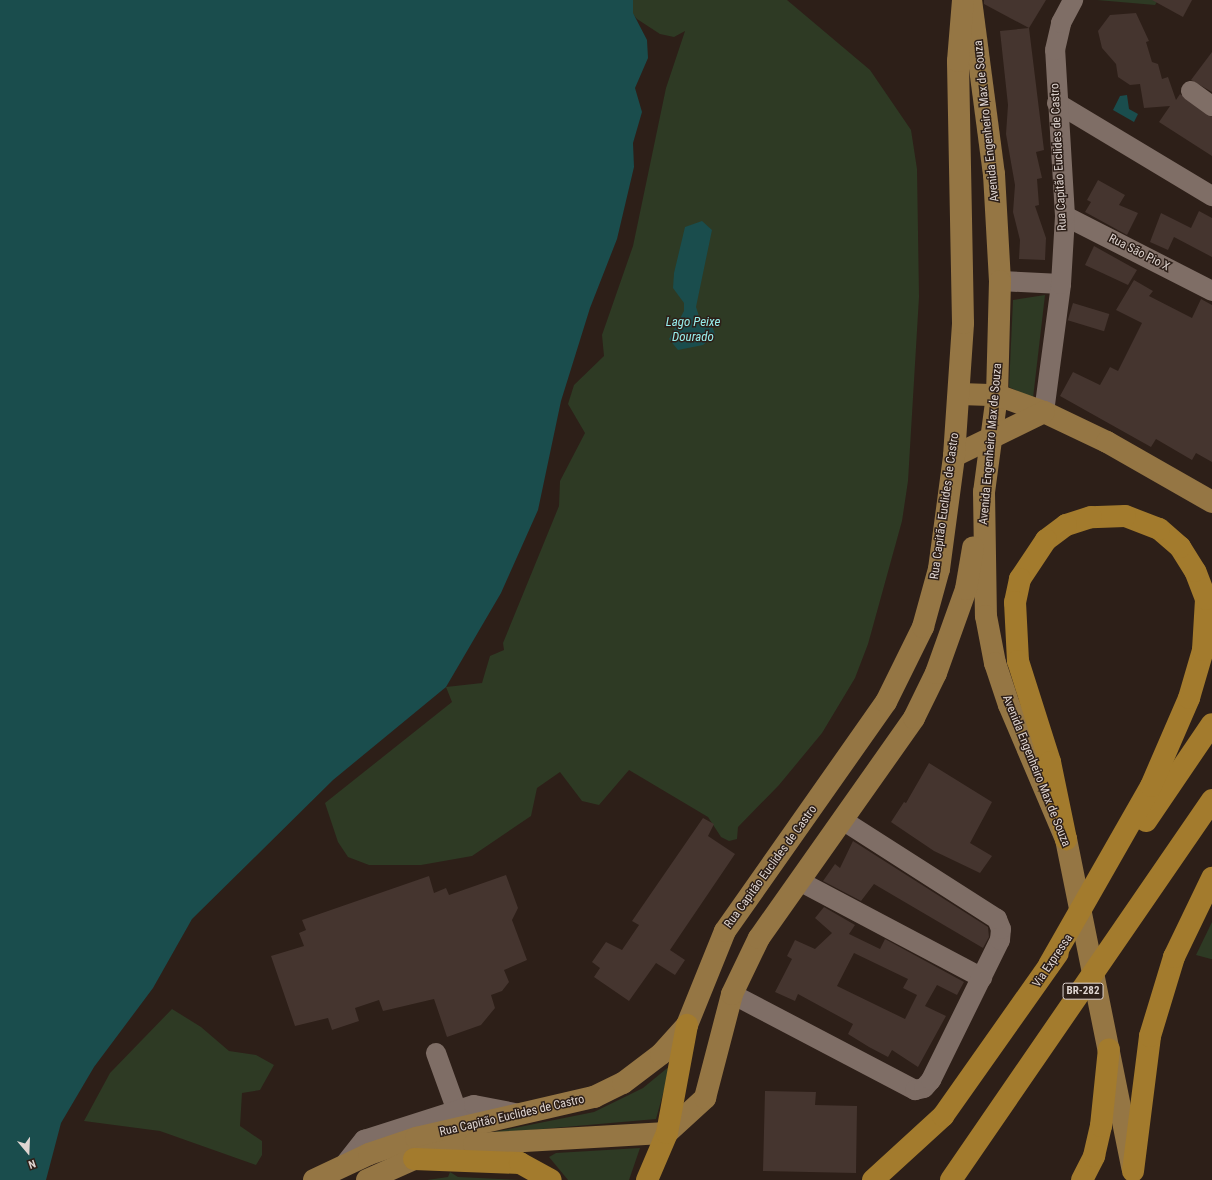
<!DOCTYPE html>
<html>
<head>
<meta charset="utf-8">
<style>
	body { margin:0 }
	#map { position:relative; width:1212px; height:1180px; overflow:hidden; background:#2d1f18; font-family:"Roboto Condensed",sans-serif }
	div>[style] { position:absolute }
	.green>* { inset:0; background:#2e3a24 }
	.water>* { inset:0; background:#1a4d4d }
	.building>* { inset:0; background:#45352f; transform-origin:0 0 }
	.minor>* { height:20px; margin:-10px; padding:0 10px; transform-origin:10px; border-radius:10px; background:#7f6e66 }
	.major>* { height:22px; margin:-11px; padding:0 11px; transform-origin:11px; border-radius:11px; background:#957644 }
	.highway>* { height:22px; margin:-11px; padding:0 11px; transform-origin:11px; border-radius:11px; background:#a37b2d }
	span { translate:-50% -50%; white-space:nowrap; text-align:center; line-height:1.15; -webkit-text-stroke:3px #2d1f18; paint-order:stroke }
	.shield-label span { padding:1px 3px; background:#2d1f18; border:1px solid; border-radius:3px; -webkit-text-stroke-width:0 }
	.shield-label { font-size:11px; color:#dfd5d1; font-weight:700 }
	.street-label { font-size:12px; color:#dfd5d1 }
	.water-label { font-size:13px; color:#96eceb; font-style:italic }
	.north { position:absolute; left:8px; top:1132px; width:40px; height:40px; -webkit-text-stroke:3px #2d1f18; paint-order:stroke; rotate:161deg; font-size:11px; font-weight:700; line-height:16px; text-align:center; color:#dfd5d1 }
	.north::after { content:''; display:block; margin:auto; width:14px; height:18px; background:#dfd5d1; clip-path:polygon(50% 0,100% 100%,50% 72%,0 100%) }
</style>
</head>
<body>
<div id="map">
	<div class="green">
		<div style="clip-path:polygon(633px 0,787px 0,870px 70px,911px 130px,917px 169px,919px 297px,908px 481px,902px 521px,868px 644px,855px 678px,822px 733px,779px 785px,738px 827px,737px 839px,729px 841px,721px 837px,708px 817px,629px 770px,599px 805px,582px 801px,560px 772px,537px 788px,531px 816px,472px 856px,421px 865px,369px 865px,348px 857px,338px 842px,325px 803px,452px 702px,446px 687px,482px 683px,490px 656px,504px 650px,503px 643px,559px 506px,560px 481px,585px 433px,568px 404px,574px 385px,604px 356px,602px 335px,633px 246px,666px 88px,685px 31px,674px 37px,660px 34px,637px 19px,633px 14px)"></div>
		<div style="clip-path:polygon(1097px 0,1158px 0,1155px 5px)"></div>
		<div style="clip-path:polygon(1045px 295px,1033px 398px,1009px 387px,1013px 300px)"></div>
		<div style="clip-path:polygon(1212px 922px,1212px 959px,1211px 959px,1196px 955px)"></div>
		<div style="clip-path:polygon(172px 1009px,201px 1027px,229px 1051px,256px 1055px,274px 1065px,260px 1090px,242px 1093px,240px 1126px,262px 1141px,262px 1155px,256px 1165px,160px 1131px,84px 1121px,110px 1073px)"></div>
		<div style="clip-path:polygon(671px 1065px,656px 1119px,484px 1134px,594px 1112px,643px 1088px)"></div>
		<div style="clip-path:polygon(640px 1148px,629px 1180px,568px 1180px,549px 1157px,556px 1153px)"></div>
		<div style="clip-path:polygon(450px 1172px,458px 1177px,521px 1180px,427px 1180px,448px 1177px)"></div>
	</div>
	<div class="water">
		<div style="clip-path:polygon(0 0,633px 0,633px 13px,647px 40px,648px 58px,635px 88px,642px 112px,633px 143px,634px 167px,617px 239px,590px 308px,561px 401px,538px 510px,501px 593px,446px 687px,333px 780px,192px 919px,153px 988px,94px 1067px,61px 1123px,46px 1180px,0 1180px)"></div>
		<div style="clip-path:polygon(1127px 95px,1129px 109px,1138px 114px,1134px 122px,1113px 110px,1120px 96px)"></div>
		<div style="clip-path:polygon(702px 221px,712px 230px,696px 307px,699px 316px,712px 325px,715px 335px,703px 345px,678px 350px,669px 339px,684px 311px,684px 303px,673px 288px,674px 273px,685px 227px)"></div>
	</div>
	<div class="building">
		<div style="clip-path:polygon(984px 0,1046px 0,1029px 28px,984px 4px)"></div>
		<div style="clip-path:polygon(1152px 0,1192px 0,1183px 17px)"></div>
		<div style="clip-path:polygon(1136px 13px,1149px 41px,1146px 42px,1152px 62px,1158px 64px,1162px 79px,1168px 77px,1176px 100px,1180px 94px,1212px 117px,1212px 156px,1159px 122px,1170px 106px,1144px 108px,1140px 84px,1130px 85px,1118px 77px,1116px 64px,1102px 48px,1098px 31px,1110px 15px)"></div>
		<div style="clip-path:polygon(1029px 28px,1044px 150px,1036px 152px,1042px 178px,1037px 179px,1039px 205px,1035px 206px,1046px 238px,1045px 260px,1019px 259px,1020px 240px,1013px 212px,1015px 185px,1006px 134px,1008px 105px,1000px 31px)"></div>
		<div style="clip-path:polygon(1212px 52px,1212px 92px,1191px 80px)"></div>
		<div style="clip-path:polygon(1098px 180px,1125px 195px,1119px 205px,1138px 213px,1127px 235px,1085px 212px,1091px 202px,1087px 200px)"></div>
		<div style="clip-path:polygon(1199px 211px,1212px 218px,1212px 257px,1174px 237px,1168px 250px,1150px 242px,1161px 213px,1191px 228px)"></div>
		<div style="clip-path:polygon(1094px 246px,1137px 270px,1128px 285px,1085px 265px)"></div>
		<div style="clip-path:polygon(1134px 280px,1153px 291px,1149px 296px,1192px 318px,1201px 299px,1212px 305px,1212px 462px,1196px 453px,1192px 460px,1156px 439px,1151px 447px,1060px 396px,1073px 372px,1100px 385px,1110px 367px,1118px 371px,1142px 323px,1116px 310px)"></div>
		<div style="left:1073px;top:303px;width:38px;height:18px;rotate:17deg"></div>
		<div style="clip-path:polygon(929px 763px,992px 802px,970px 843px,992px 856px,980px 873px,934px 851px,891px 822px,904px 802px,906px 803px)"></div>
		<div style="clip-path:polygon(703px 818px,714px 824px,708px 836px,735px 854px,670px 950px,685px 960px,675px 975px,656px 963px,629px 1001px,594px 977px,600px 968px,592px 962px,606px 942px,622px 950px,639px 925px,632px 921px)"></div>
		<div style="clip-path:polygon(853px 841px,988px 927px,989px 937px,983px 948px,874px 884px,861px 901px,823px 881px,835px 864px,840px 868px)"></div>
		<div style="clip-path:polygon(506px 875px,518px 908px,512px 920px,527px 960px,504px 970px,509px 982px,502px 991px,491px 995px,495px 1008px,481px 1025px,447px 1037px,434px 999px,383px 1011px,379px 1000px,355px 1008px,359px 1021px,332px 1030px,328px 1018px,295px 1026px,271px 956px,304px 946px,299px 933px,306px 930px,302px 920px,429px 876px,434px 893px,446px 888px,449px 895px)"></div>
		<div style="clip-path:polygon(evenodd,824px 907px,855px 925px,849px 934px,880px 949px,885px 939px,964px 982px,957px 995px,937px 985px,925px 1006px,946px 1016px,918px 1067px,892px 1050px,888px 1057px,869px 1047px,848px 1034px,853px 1024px,798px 994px,795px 1001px,775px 992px,792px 959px,787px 956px,795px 940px,815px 949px,832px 933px,815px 918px,824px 907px,854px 953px,908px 979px,903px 988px,917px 995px,905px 1019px,837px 986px,854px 953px)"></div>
		<div style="clip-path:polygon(765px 1091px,816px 1092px,815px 1105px,857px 1106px,856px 1173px,763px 1171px)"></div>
	</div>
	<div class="minor">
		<div style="left:1191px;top:91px;width:26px;rotate:36deg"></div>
		<div style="left:1057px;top:103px;width:181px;rotate:31deg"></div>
		<div style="left:1065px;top:216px;width:165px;rotate:27deg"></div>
		<div style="left:1000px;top:281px;width:61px;rotate:2.8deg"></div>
		<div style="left:1044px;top:412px;width:129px;rotate:-82.4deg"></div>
		<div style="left:1061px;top:284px;width:68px;rotate:-86.6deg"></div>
		<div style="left:1065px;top:216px;width:166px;rotate:-93.4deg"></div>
		<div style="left:1055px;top:50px;width:28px;rotate:-77deg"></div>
		<div style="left:1061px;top:23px;width:26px;rotate:-62deg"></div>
		<div style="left:801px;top:882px;width:205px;rotate:27.9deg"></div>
		<div style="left:732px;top:994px;width:207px;rotate:27.7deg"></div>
		<div style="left:915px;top:1090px;width:9px;rotate:-13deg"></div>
		<div style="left:924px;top:1088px;width:11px;rotate:-49deg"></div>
		<div style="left:931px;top:1080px;width:156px;rotate:-63.8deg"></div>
		<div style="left:1000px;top:940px;width:11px;rotate:-85deg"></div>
		<div style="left:1001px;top:929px;width:11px;rotate:-112deg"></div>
		<div style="left:997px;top:919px;width:182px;rotate:-147.4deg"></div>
		<div style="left:436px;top:1053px;width:62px;rotate:70.1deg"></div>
		<div style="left:345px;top:1164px;width:31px;rotate:-52deg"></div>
		<div style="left:364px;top:1140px;width:115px;rotate:-17.7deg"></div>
		<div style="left:474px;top:1105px;width:47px;rotate:11.1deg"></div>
	</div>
	<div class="major">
		<div style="left:971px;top:0;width:176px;rotate:82.5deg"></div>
		<div style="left:994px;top:174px;width:107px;rotate:86.8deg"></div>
		<div style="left:1000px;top:281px;width:114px;rotate:91.5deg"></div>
		<div style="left:997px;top:395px;width:98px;rotate:97.6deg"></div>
		<div style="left:984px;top:492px;width:124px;rotate:89.1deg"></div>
		<div style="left:986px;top:616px;width:48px;rotate:79.2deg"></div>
		<div style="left:995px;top:663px;width:44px;rotate:71.6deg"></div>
		<div style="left:1009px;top:705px;width:146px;rotate:67deg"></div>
		<div style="left:1066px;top:839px;width:335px;rotate:78.6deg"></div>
		<div style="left:960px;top:394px;width:37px;rotate:2deg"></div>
		<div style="left:997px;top:395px;width:50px;rotate:19.9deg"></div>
		<div style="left:1044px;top:412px;width:70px;rotate:25.5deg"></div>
		<div style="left:1107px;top:442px;width:121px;rotate:29.7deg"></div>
		<div style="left:954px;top:456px;width:100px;rotate:-26.1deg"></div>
		<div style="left:314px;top:1180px;width:61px;rotate:-25.3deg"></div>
		<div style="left:369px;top:1154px;width:50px;rotate:-18.8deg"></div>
		<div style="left:416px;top:1138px;width:183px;rotate:-13deg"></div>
		<div style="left:594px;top:1097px;width:32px;rotate:-26deg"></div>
		<div style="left:623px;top:1083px;width:48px;rotate:-37.3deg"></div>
		<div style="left:661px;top:1054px;width:39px;rotate:-48deg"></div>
		<div style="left:687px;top:1025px;width:101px;rotate:-68deg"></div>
		<div style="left:725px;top:931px;width:280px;rotate:-54.9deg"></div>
		<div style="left:886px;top:702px;width:84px;rotate:-63.7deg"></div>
		<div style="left:923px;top:627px;width:60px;rotate:-74.6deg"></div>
		<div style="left:939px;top:569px;width:114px;rotate:-82.4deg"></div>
		<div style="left:954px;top:456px;width:133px;rotate:-86.1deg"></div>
		<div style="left:963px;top:323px;width:262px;rotate:-91.1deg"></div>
		<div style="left:958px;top:61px;width:61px;rotate:-85.3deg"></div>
		<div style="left:367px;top:1180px;width:51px;rotate:-24.1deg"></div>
		<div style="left:414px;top:1159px;width:62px;rotate:-14deg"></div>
		<div style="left:474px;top:1144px;width:193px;rotate:-3.3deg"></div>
		<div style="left:667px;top:1133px;width:52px;rotate:-42.6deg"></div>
		<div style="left:705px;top:1098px;width:107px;rotate:-75.4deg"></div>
		<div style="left:732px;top:994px;width:62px;rotate:-64.3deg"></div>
		<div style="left:759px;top:938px;width:269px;rotate:-54.8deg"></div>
		<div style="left:914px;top:718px;width:50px;rotate:-63.9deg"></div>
		<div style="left:936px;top:673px;width:89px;rotate:-70.3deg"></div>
		<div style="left:966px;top:589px;width:42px;rotate:-80.3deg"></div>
	</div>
	<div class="highway">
		<div style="left:1146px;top:821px;width:117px;rotate:-55.8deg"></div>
		<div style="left:1049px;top:965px;width:206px;rotate:-60.3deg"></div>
		<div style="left:1151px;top:786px;width:96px;rotate:-66.6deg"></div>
		<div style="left:1189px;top:698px;width:50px;rotate:-73.7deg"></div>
		<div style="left:1203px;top:650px;width:51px;rotate:-86.6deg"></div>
		<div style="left:1206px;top:599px;width:30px;rotate:-111deg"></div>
		<div style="left:1195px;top:571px;width:28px;rotate:-122deg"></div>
		<div style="left:1180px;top:547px;width:28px;rotate:-139deg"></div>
		<div style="left:1159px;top:529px;width:36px;rotate:-159deg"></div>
		<div style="left:1125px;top:516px;width:34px;rotate:178deg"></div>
		<div style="left:1091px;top:517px;width:26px;rotate:162deg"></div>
		<div style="left:1066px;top:525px;width:25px;rotate:143deg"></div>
		<div style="left:1046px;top:540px;width:47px;rotate:123.7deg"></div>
		<div style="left:1020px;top:579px;width:24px;rotate:102deg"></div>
		<div style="left:1015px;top:602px;width:59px;rotate:87.1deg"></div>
		<div style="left:1018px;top:661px;width:106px;rotate:72.4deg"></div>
		<div style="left:1050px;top:762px;width:79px;rotate:78.3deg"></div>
		<div style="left:414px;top:1159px;width:106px;rotate:2.2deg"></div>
		<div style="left:520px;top:1163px;width:35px;rotate:29deg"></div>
		<div style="left:1133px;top:1171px;width:136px;rotate:-82.8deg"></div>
		<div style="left:1150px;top:1036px;width:83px;rotate:-73.1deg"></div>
		<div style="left:1174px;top:957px;width:88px;rotate:-64.3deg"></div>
		<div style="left:647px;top:1180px;width:51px;rotate:-66.9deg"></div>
		<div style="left:667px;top:1133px;width:110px;rotate:-79.5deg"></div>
		<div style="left:873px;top:1180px;width:95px;rotate:-42.4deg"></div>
		<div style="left:943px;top:1116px;width:199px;rotate:-54.8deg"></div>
		<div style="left:951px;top:1180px;width:461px;rotate:-55.5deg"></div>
		<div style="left:1082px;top:1180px;width:27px;rotate:-63deg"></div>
		<div style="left:1094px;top:1156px;width:31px;rotate:-77deg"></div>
		<div style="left:1101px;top:1126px;width:77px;rotate:-84.1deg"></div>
	</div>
	<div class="shield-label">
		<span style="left:1083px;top:991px">BR-282</span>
	</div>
	<div class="street-label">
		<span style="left:987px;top:121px;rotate:-96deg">Avenida Engenheiro Max de Souza</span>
		<span style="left:1059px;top:157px;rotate:-93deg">Rua Capitão Euclides de Castro</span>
		<span style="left:1139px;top:253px;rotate:27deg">Rua São Pio X</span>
		<span style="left:991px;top:444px;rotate:-85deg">Avenida Engenheiro Max de Souza</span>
		<span style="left:945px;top:506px;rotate:-82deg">Rua Capitão Euclides de Castro</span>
		<span style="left:1036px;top:771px;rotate:68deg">Avenida Engenheiro Max de Souza</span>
		<span style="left:771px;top:867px;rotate:-54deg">Rua Capitão Euclides de Castro</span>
		<span style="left:1053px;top:961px;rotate:-56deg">Via Expressa</span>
		<span style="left:512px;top:1116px;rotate:-13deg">Rua Capitão Euclides de Castro</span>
	</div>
	<div class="water-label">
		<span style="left:693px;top:330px">Lago Peixe<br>Dourado</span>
	</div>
	<div class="north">N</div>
</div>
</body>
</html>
